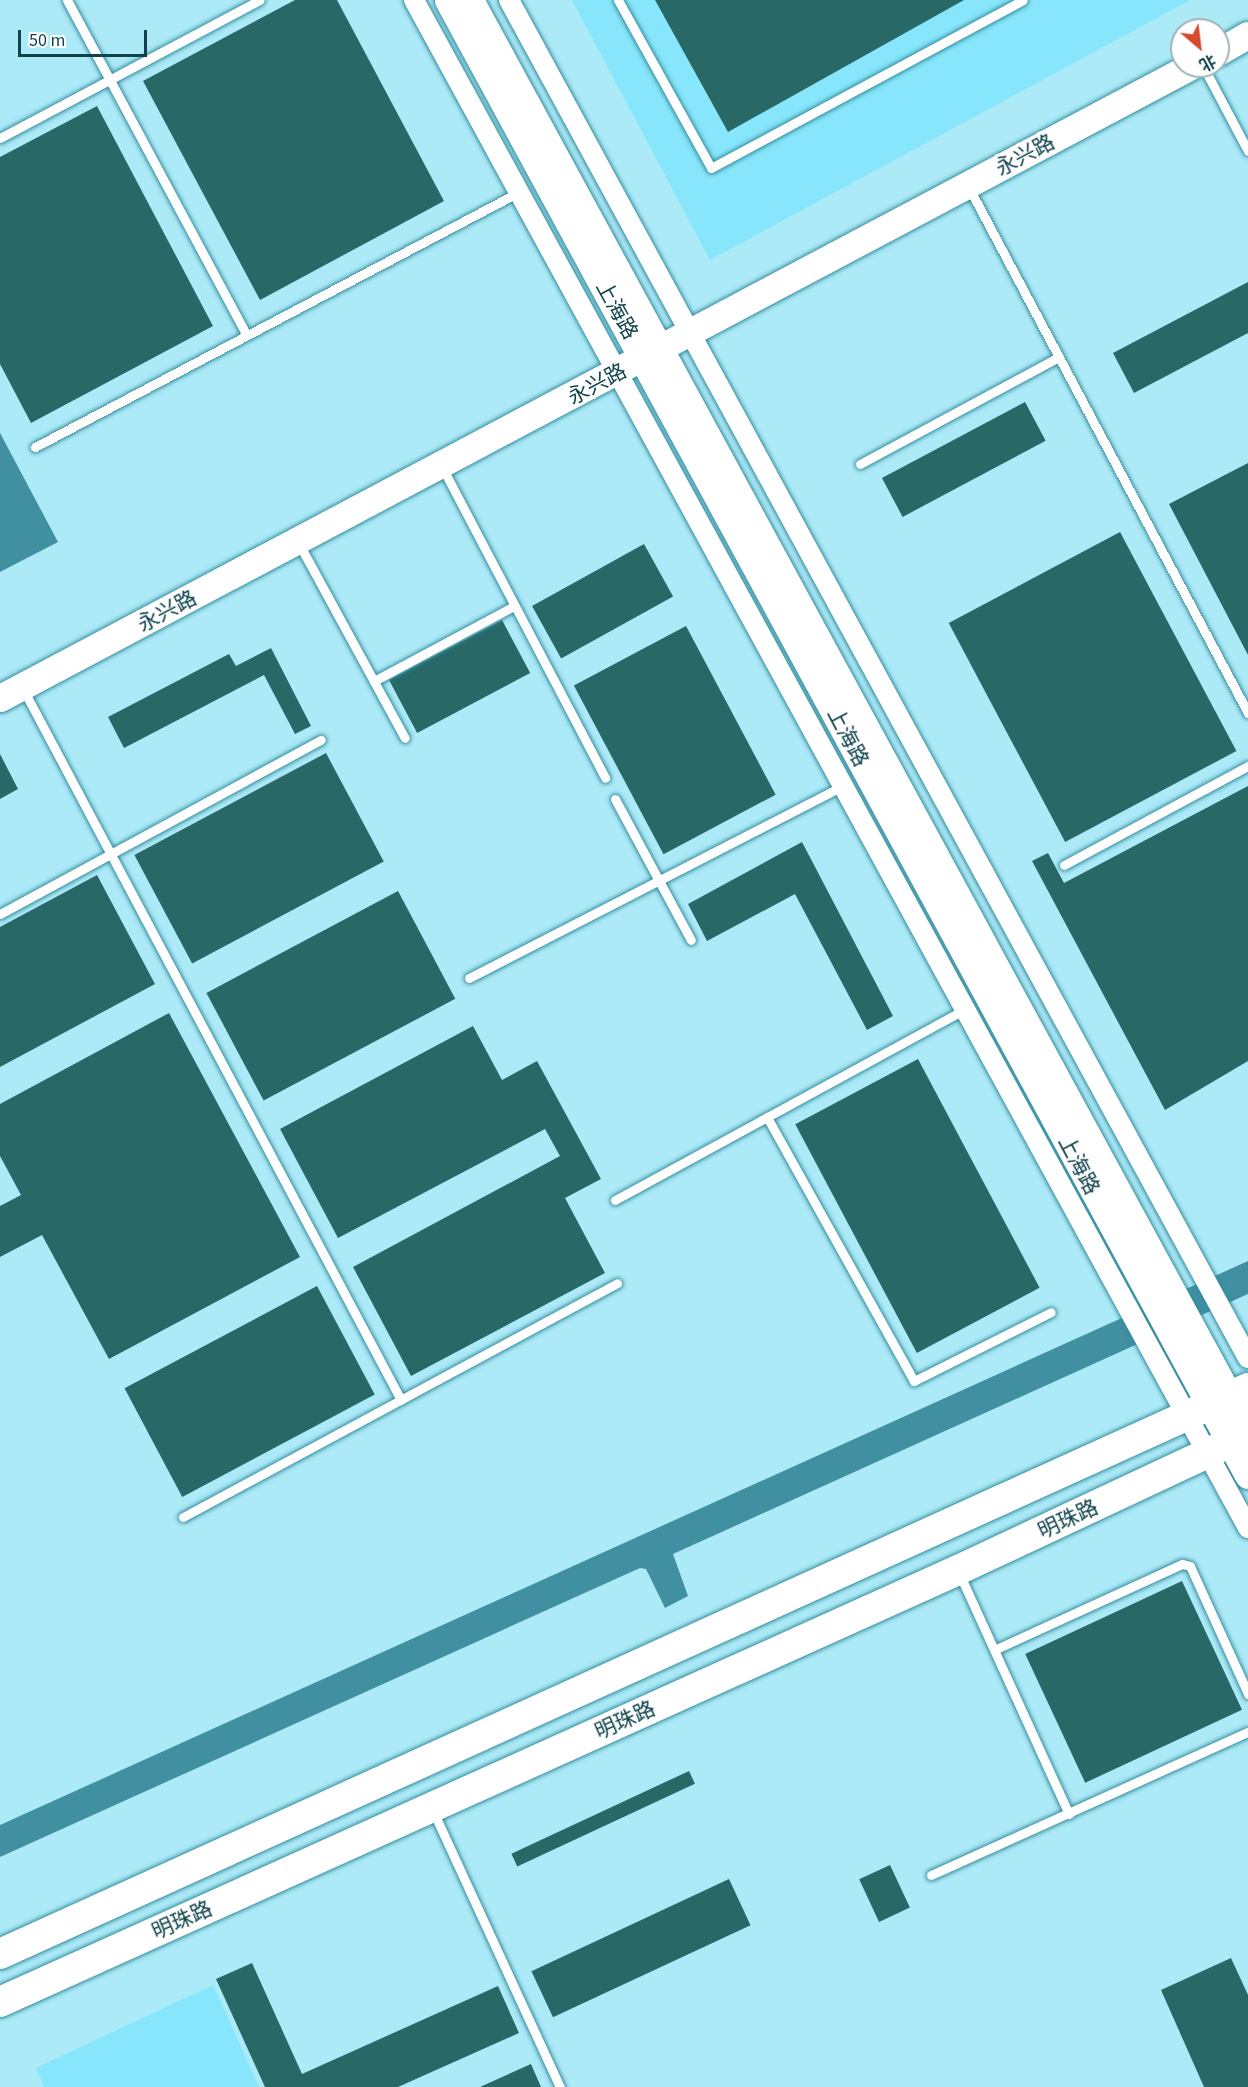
<!DOCTYPE html>
<html>
<head>
<meta charset="utf-8">
<style>
	body { margin:0 }
	#map { position:relative; width:1248px; height:2087px; overflow:hidden; background:#adeaf8; font-family:"Source Sans 3","Noto Sans SC",sans-serif }
	div>[style] { position:absolute }
	.built>* { inset:0; background:#87e6fb }
	.water>* { inset:0; background:#4090a1 }
	.building>* { inset:0; background:#286867; transform-origin:0 0 }
	.roads { filter:drop-shadow(0 0 2px #348d9e) drop-shadow(0 0 2px #348d9e) }
	.lane>* { height:9px; margin:-4.5px; padding:0 4.5px; transform-origin:4.5px; border-radius:4.5px; background:#fff }
	.street>* { height:20px; margin:-10px; padding:0 10px; transform-origin:10px; border-radius:10px; background:#fff }
	.secondary>* { height:27px; margin:-13.5px; padding:0 13.5px; transform-origin:13.5px; border-radius:13.5px; background:#fff }
	.primary>* { height:30px; margin:-15px; padding:0 15px; transform-origin:15px; border-radius:15px; background:#fff }
	span { translate:-50% -50%; white-space:nowrap; text-align:center; line-height:1.15; -webkit-text-stroke:6px #fff; paint-order:stroke }
	.street-label { font-size:21px; color:#10434c }
	.north { position:absolute; left:1170px; top:18px; width:60px; height:60px; box-sizing:border-box; background:#fff; border:2px solid #9fb4b7; border-radius:50%; rotate:152deg; font-size:16px; font-weight:700; line-height:24px; text-align:center; color:#10434c }
	.north::after { content:''; display:block; margin:auto; width:21px; height:27px; background:#d54a2e; clip-path:polygon(50% 0,100% 100%,50% 72%,0 100%) }
	.scale { position:absolute; left:18px; top:30px; width:129px; height:27px; box-sizing:border-box; border:3px solid #10434c; border-top:0; padding-left:8px; font-size:18px; line-height:21px; white-space:nowrap; color:#10434c; -webkit-text-stroke:4px #fff; paint-order:stroke }
</style>
</head>
<body>
<div id="map">
	<div class="built">
		<div style="clip-path:polygon(572px 0,1190px 0,710px 260px)"></div>
		<div style="clip-path:polygon(213px 1985px,259px 2087px,44px 2087px,36px 2068px)"></div>
	</div>
	<div class="water">
		<div style="clip-path:polygon(0 433px,58px 542px,0 572px)"></div>
		<div style="clip-path:polygon(1248px 1261px,1248px 1294px,673px 1554px,688px 1596px,665px 1608px,646px 1569px,640px 1568px,0 1857px,0 1825px)"></div>
	</div>
	<div class="building">
		<div style="clip-path:polygon(295px 0,337px 0,444px 201px,260px 300px,143px 81px)"></div>
		<div style="clip-path:polygon(655px 0,964px 0,728px 132px)"></div>
		<div style="clip-path:polygon(97px 106px,213px 326px,31px 423px,0 364px,0 157px)"></div>
		<div style="clip-path:polygon(1248px 282px,1248px 333px,1134px 393px,1113px 353px)"></div>
		<div style="left:1025px;top:402px;width:44px;height:162px;rotate:62deg"></div>
		<div style="clip-path:polygon(1248px 463px,1248px 655px,1169px 504px)"></div>
		<div style="left:1120px;top:532px;width:248px;height:194px;rotate:62deg"></div>
		<div style="left:644px;top:544px;width:60px;height:128px;rotate:61deg"></div>
		<div style="left:502px;top:620px;width:60px;height:128px;rotate:62deg"></div>
		<div style="left:686px;top:626px;width:191px;height:127px;rotate:62deg"></div>
		<div style="clip-path:polygon(271px 648px,311px 726px,295px 734px,264px 675px,124px 748px,108px 717px,229px 654px,236px 666px)"></div>
		<div style="left:326px;top:753px;width:123px;height:217px;rotate:62deg"></div>
		<div style="clip-path:polygon(0 754px,18px 789px,0 799px)"></div>
		<div style="clip-path:polygon(1248px 786px,1248px 1061px,1165px 1110px,1032px 861px,1048px 853px,1064px 883px)"></div>
		<div style="clip-path:polygon(802px 842px,893px 1016px,867px 1030px,795px 894px,707px 941px,688px 904px)"></div>
		<div style="clip-path:polygon(97px 875px,155px 984px,0 1067px,0 927px)"></div>
		<div style="left:398px;top:891px;width:122px;height:217px;rotate:62deg"></div>
		<div style="clip-path:polygon(169px 1013px,300px 1257px,109px 1359px,42px 1235px,0 1257px,0 1206px,21px 1195px,0 1156px,0 1104px)"></div>
		<div style="clip-path:polygon(473px 1026px,502px 1080px,537px 1061px,601px 1179px,565px 1198px,605px 1273px,411px 1376px,353px 1267px,560px 1156px,545px 1129px,338px 1238px,280px 1129px)"></div>
		<div style="left:918px;top:1059px;width:259px;height:139px;rotate:62deg"></div>
		<div style="left:317px;top:1286px;width:123px;height:218px;rotate:62deg"></div>
		<div style="left:1182px;top:1581px;width:142px;height:173px;rotate:65deg"></div>
		<div style="left:689px;top:1771px;width:14px;height:196px;rotate:65deg"></div>
		<div style="left:890px;top:1865px;width:47px;height:34px;rotate:65deg"></div>
		<div style="left:729px;top:1879px;width:51px;height:218px;rotate:65deg"></div>
		<div style="clip-path:polygon(1231px 1958px,1248px 1995px,1248px 2087px,1204px 2087px,1161px 1990px)"></div>
		<div style="clip-path:polygon(252px 1963px,302px 2074px,498px 1986px,519px 2033px,398px 2087px,265px 2087px,216px 1979px)"></div>
		<div style="clip-path:polygon(531px 2064px,541px 2087px,480px 2087px)"></div>
	</div>
	<div class="roads">
		<div class="lane">
			<div style="left:67px;top:0;width:380px;rotate:61.8deg"></div>
			<div style="left:618px;top:0;width:192px;rotate:61deg"></div>
			<div style="left:711px;top:168px;width:354px;rotate:-28.3deg"></div>
			<div style="left:1203px;top:66px;width:96px;rotate:62.1deg"></div>
			<div style="left:0;top:138px;width:294px;rotate:-28deg"></div>
			<div style="left:968px;top:186px;width:597px;rotate:62.02deg"></div>
			<div style="left:35px;top:447px;width:547px;rotate:-27.78deg"></div>
			<div style="left:860px;top:464px;width:226px;rotate:-28.3deg"></div>
			<div style="left:442px;top:467px;width:351px;rotate:62.3deg"></div>
			<div style="left:298px;top:542px;width:223px;rotate:61.4deg"></div>
			<div style="left:374px;top:681px;width:159px;rotate:-28.2deg"></div>
			<div style="left:23px;top:689px;width:805px;rotate:62deg"></div>
			<div style="left:615px;top:799px;width:160px;rotate:61.7deg"></div>
			<div style="left:1064px;top:865px;width:209px;rotate:-28.3deg"></div>
			<div style="left:0;top:914px;width:365px;rotate:-28.5deg"></div>
			<div style="left:469px;top:978px;width:420px;rotate:-27.2deg"></div>
			<div style="left:767px;top:1117px;width:302px;rotate:60.9deg"></div>
			<div style="left:914px;top:1381px;width:153px;rotate:-26.7deg"></div>
			<div style="left:615px;top:1200px;width:399px;rotate:-28.6deg"></div>
			<div style="left:183px;top:1517px;width:493px;rotate:-28.3deg"></div>
			<div style="left:959px;top:1573px;width:265px;rotate:65.5deg"></div>
			<div style="left:994px;top:1650px;width:207px;rotate:-24.6deg"></div>
			<div style="left:1182px;top:1564px;width:8px;rotate:14deg"></div>
			<div style="left:1190px;top:1566px;width:141px;rotate:65.6deg"></div>
			<div style="left:433px;top:1811px;width:304px;rotate:65.3deg"></div>
			<div style="left:931px;top:1875px;width:348px;rotate:-24.3deg"></div>
		</div>
		<div class="street">
			<div style="left:414px;top:0;width:1741px;rotate:61.37deg"></div>
			<div style="left:509px;top:0;width:1546px;rotate:61.45deg"></div>
		</div>
		<div class="secondary">
			<div style="left:448px;top:0;width:1678px;rotate:61.53deg"></div>
			<div style="left:470px;top:0;width:1629px;rotate:61.47deg"></div>
			<div style="left:1218px;top:52px;width:34px;rotate:-30deg"></div>
			<div style="left:0;top:698px;width:1348px;rotate:-27.95deg"></div>
		</div>
		<div class="primary">
			<div style="left:0;top:1954px;width:1370px;rotate:-24.4deg"></div>
			<div style="left:0;top:2002px;width:1051px;rotate:-24.27deg"></div>
			<div style="left:958px;top:1570px;width:320px;rotate:-25.1deg"></div>
		</div>
	</div>
	<div class="street-label">
		<span style="left:1025px;top:155px;rotate:-28deg">永兴路</span>
		<span style="left:617px;top:310px;rotate:61deg">上海路</span>
		<span style="left:597px;top:384px;rotate:-28deg">永兴路</span>
		<span style="left:167px;top:611px;rotate:-28deg">永兴路</span>
		<span style="left:848px;top:737px;rotate:62deg">上海路</span>
		<span style="left:1079px;top:1165px;rotate:62deg">上海路</span>
		<span style="left:1068px;top:1519px;rotate:-25deg">明珠路</span>
		<span style="left:625px;top:1720px;rotate:-24deg">明珠路</span>
		<span style="left:182px;top:1920px;rotate:-24deg">明珠路</span>
	</div>
	<div class="north">北</div>
	<div class="scale">50 m</div>
</div>
</body>
</html>
